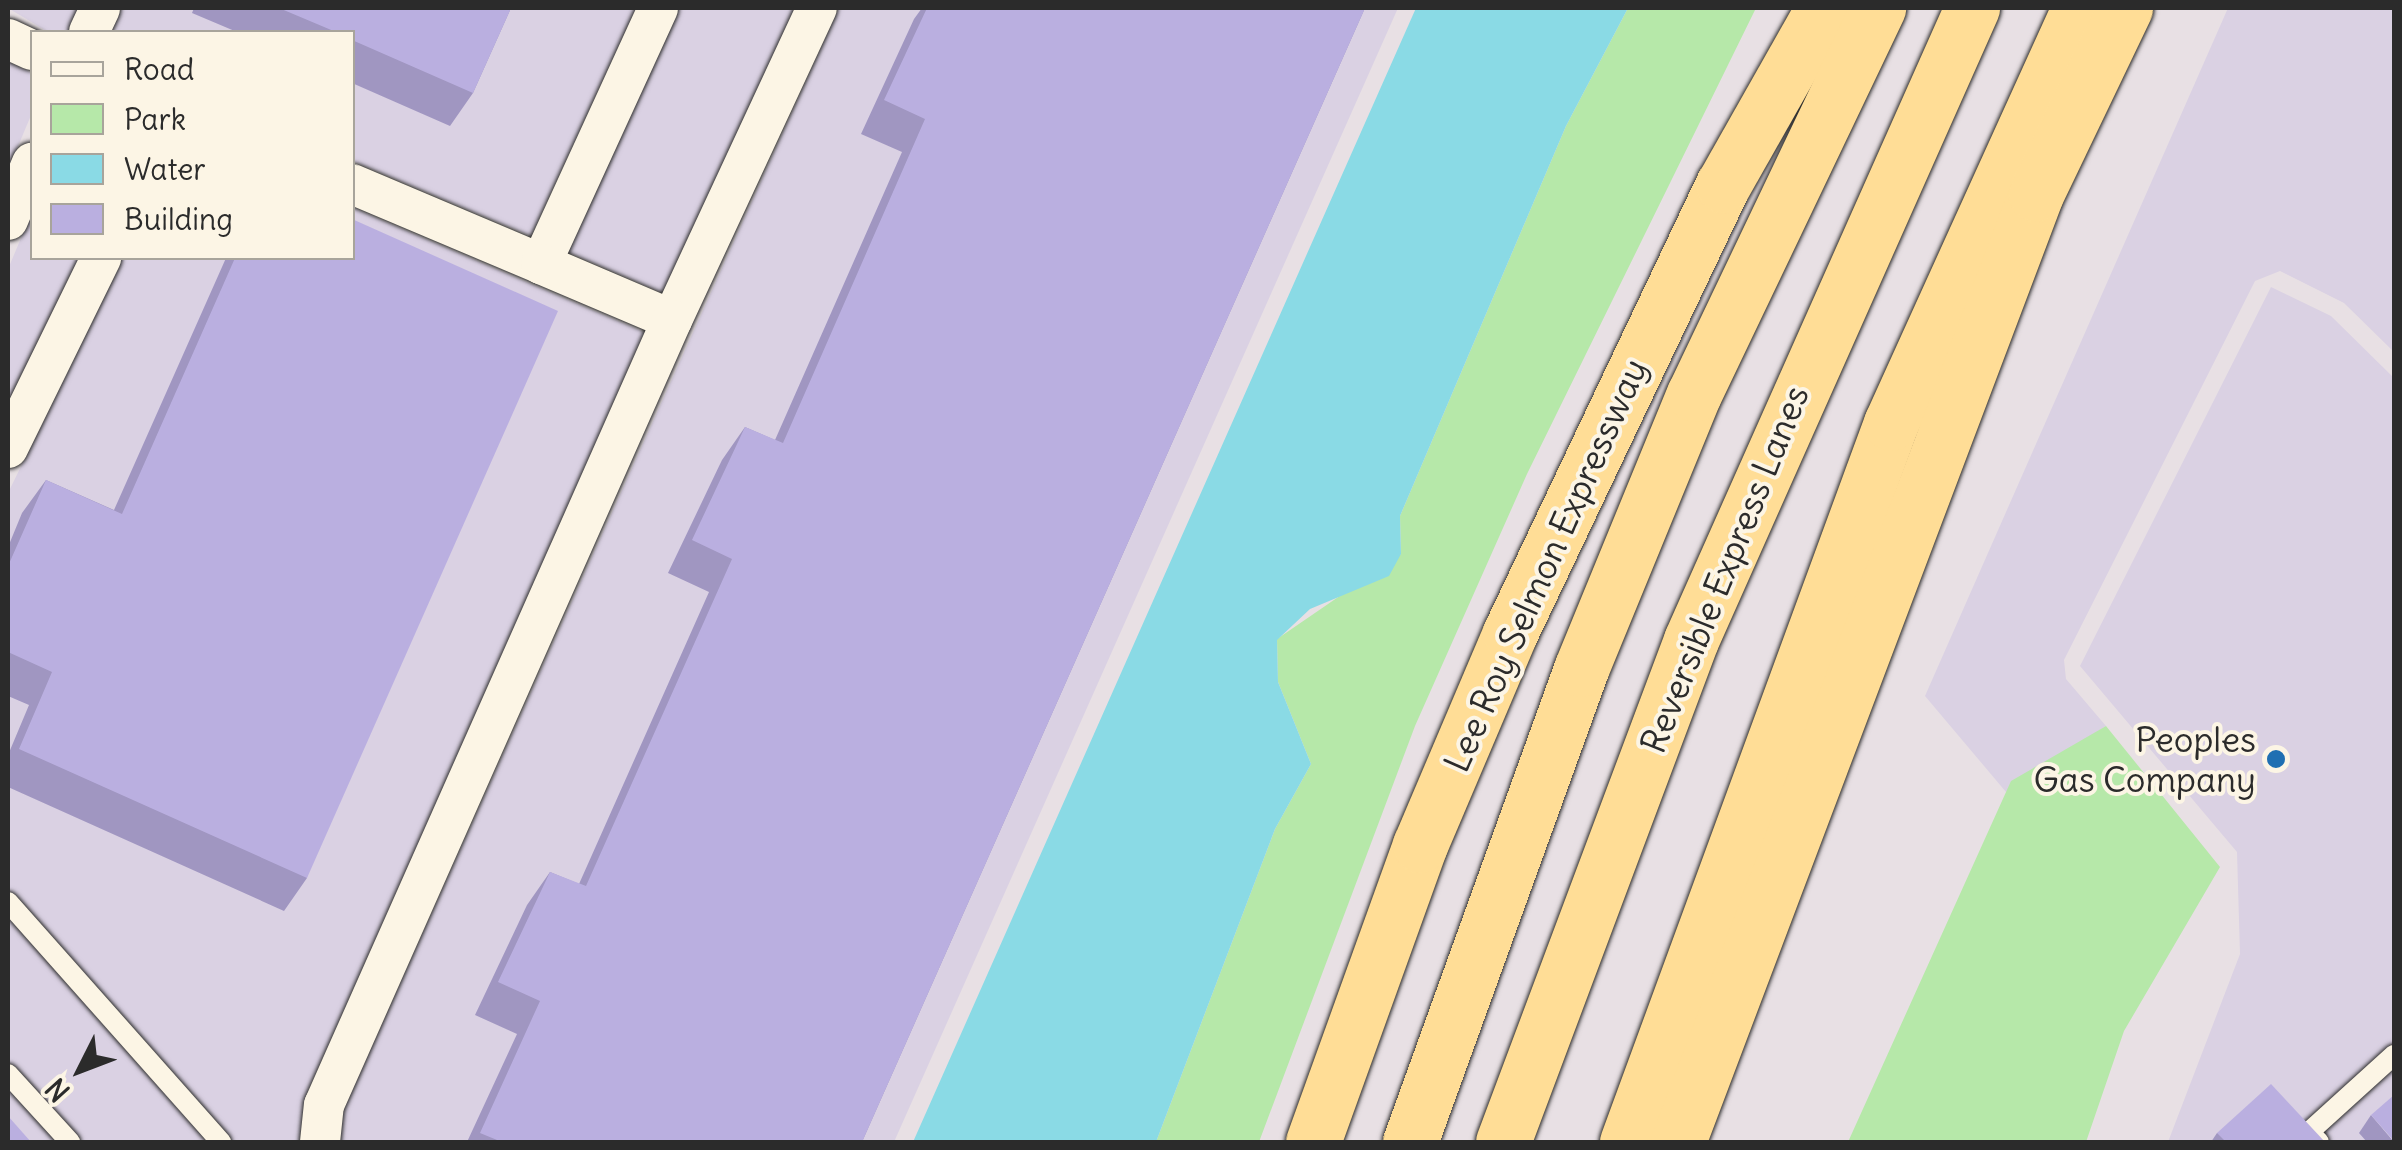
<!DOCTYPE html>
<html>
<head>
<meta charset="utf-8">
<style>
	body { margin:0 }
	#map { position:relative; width:2402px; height:1150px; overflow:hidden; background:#e8e0e4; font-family:Delius,sans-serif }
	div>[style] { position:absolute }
	.built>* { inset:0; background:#dad1e3 }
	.green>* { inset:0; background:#b6e8a9 }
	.water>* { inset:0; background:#8adae5 }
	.roads { filter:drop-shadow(0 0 2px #2b2b2b) drop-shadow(0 0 2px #2b2b2b) }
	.service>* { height:20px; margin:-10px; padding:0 10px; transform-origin:10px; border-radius:10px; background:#fcf5e5 }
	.minor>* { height:40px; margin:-20px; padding:0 20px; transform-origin:20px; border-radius:20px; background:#fcf5e5 }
	.motorway>* { height:55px; margin:-27.5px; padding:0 27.5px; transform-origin:27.5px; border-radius:27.5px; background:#ffdd96 }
	.wall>* { inset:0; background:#a096c1 }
	.building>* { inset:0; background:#baafe0 }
	.dots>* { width:28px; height:28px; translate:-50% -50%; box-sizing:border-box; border:5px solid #fcf5e5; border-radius:50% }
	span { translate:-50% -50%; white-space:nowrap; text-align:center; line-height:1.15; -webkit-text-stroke:8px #fcf5e5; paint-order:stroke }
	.street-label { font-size:35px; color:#2b2b2b }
	.poi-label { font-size:35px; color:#2b2b2b }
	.right { translate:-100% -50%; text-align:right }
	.frame { position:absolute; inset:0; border:10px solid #2b2b2b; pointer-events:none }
	.legend { position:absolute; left:30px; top:30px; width:325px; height:230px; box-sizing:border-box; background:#fcf5e5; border:2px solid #a8a49b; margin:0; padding:12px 18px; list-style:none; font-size:30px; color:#2b2b2b }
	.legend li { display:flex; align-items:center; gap:20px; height:50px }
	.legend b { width:50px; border:2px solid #a8a49b }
	.north { position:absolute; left:30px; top:1020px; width:100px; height:100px; -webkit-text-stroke:8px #fcf5e5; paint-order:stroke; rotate:228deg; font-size:28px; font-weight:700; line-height:40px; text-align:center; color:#2b2b2b }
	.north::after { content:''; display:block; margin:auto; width:35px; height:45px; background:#2b2b2b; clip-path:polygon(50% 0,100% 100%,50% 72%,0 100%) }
</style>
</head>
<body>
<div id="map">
	<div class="built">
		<div style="clip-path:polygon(8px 8px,78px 8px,68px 32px,48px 32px)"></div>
		<div style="clip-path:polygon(122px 8px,636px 8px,531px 236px,353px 161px,352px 32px,111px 32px)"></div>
		<div style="clip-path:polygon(679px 8px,796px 8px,663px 293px,568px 252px)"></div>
		<div style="clip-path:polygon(839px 8px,1398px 8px,894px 1142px,340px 1142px,344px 1108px)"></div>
		<div style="clip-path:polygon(2228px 8px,2394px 8px,2394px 352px,2344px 303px,2280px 271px,2255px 281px,2064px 660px,2066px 679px,2106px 726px,2006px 792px,1925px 696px)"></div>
		<div style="clip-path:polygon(8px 62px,32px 73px,32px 113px,8px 170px)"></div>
		<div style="clip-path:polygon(353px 208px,646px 333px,305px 1098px,299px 1142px,8px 1142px,8px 493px,123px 258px,352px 258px)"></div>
		<div style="clip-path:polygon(32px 212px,32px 258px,79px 258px,8px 403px,8px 269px)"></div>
		<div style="clip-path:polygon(2271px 287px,2331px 316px,2394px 378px,2394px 1142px,2168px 1142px,2240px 954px,2237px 852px,2080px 666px)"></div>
	</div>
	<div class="green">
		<div style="clip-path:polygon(1628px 8px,1756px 8px,1527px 474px,1415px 726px,1259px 1142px,1156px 1142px,1275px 829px,1311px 764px,1278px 682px,1277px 639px,1401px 554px,1400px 516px,1566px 126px)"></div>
		<div style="clip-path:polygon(2106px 726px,2220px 867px,2124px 1031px,2086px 1142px,1848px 1142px,2011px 781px)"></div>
	</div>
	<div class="water">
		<div style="clip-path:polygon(1416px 8px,1628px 8px,1566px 126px,1400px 516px,1401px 554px,1389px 576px,1310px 609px,1277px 640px,1278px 682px,1311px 764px,1275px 829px,1156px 1142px,913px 1142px)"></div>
	</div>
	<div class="roads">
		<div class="service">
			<div style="left:8px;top:902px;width:321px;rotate:48.4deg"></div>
			<div style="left:8px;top:1074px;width:92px;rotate:47.6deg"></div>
			<div style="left:2319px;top:1142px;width:14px;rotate:-135deg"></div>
			<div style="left:2309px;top:1132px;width:115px;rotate:-42.2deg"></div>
		</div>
		<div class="minor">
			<div style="left:89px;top:32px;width:26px;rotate:-65deg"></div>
			<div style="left:8px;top:39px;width:26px;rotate:25deg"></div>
			<div style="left:352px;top:184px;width:205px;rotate:22.9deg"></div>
			<div style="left:541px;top:264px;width:281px;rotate:-65.4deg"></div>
			<div style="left:8px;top:220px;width:62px;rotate:-67.2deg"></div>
			<div style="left:541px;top:264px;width:142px;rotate:23.1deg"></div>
			<div style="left:672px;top:320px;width:344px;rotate:-65.1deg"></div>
			<div style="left:8px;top:448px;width:212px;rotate:-63.9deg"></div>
			<div style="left:320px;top:1142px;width:37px;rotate:-84deg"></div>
			<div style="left:324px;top:1105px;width:859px;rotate:-66.09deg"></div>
		</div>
		<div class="motorway">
			<div style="left:1313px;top:1142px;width:316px;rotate:-70.2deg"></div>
			<div style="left:1420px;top:845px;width:230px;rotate:-67deg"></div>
			<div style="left:1510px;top:633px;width:496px;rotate:-64.6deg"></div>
			<div style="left:1723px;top:185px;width:203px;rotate:-60.5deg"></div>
			<div style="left:1410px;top:1142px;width:503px;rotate:-70.12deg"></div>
			<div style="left:1581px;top:669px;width:297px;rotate:-67.7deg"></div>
			<div style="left:1694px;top:394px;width:428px;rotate:-64.5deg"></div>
			<div style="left:1503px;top:1142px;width:536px;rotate:-69.47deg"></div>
			<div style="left:1691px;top:640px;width:692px;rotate:-66.03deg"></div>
			<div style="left:1627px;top:1142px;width:766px;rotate:-69.84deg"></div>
			<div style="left:1891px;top:423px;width:456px;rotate:-65.6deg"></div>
			<div style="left:1678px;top:1142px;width:1013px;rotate:-69.31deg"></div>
			<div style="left:2036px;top:194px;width:206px;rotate:-64.4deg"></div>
		</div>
	</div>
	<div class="wall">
		<div style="clip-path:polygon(194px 8px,511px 8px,473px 93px,450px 126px,352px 83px,352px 32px,237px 32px,192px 13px)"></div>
		<div style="clip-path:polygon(922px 8px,1365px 8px,862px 1142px,467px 1142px,517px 1034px,475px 1015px,527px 905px,550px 872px,579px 884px,709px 592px,668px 573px,722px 460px,745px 427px,775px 440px,902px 152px,861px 134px,914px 19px)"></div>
		<div style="clip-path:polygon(226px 258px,352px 258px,307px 878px,284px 911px,8px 787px,8px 755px,29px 705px,8px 696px,8px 547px,22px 513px,46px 480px,114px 510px)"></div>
		<div style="clip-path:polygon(2371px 1115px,2394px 1142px,2367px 1142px,2359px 1133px)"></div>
		<div style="clip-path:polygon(2217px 1133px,2325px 1142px,2211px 1142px)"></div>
	</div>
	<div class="building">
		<div style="clip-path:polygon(279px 8px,511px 8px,473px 93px,352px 40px,352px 32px,336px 32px)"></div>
		<div style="clip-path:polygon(927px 8px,1365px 8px,862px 1142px,502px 1142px,480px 1133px,540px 1001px,498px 982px,550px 872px,586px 886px,732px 559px,692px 540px,745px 427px,783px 443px,925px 119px,884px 100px)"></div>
		<div style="clip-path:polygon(352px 219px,558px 311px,307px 878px,19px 749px,52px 672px,8px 652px,8px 566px,46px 480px,122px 514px,235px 258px,352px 258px)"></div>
		<div style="clip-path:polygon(2271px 1084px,2325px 1142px,2226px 1142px,2217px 1133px)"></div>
		<div style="clip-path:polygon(2394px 1095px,2394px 1141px,2371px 1115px)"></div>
		<div style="clip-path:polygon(8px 1116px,31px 1142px,8px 1142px)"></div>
	</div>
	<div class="dots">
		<div style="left:2276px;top:759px;background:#1f6fb2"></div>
	</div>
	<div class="street-label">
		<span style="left:1545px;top:565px;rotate:-66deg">Lee Roy Selmon Expressway</span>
		<span style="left:1724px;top:569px;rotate:-68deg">Reversible Express Lanes</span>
	</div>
	<div class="poi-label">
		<span class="right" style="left:2256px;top:759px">Peoples<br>Gas Company</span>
	</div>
	<div class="frame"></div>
	<ul class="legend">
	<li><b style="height:12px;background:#fcf5e5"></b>Road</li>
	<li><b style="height:28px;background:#b6e8a9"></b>Park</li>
	<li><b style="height:28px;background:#8adae5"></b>Water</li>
	<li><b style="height:28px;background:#baafe0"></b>Building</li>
	</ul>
	<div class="north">N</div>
</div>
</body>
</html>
